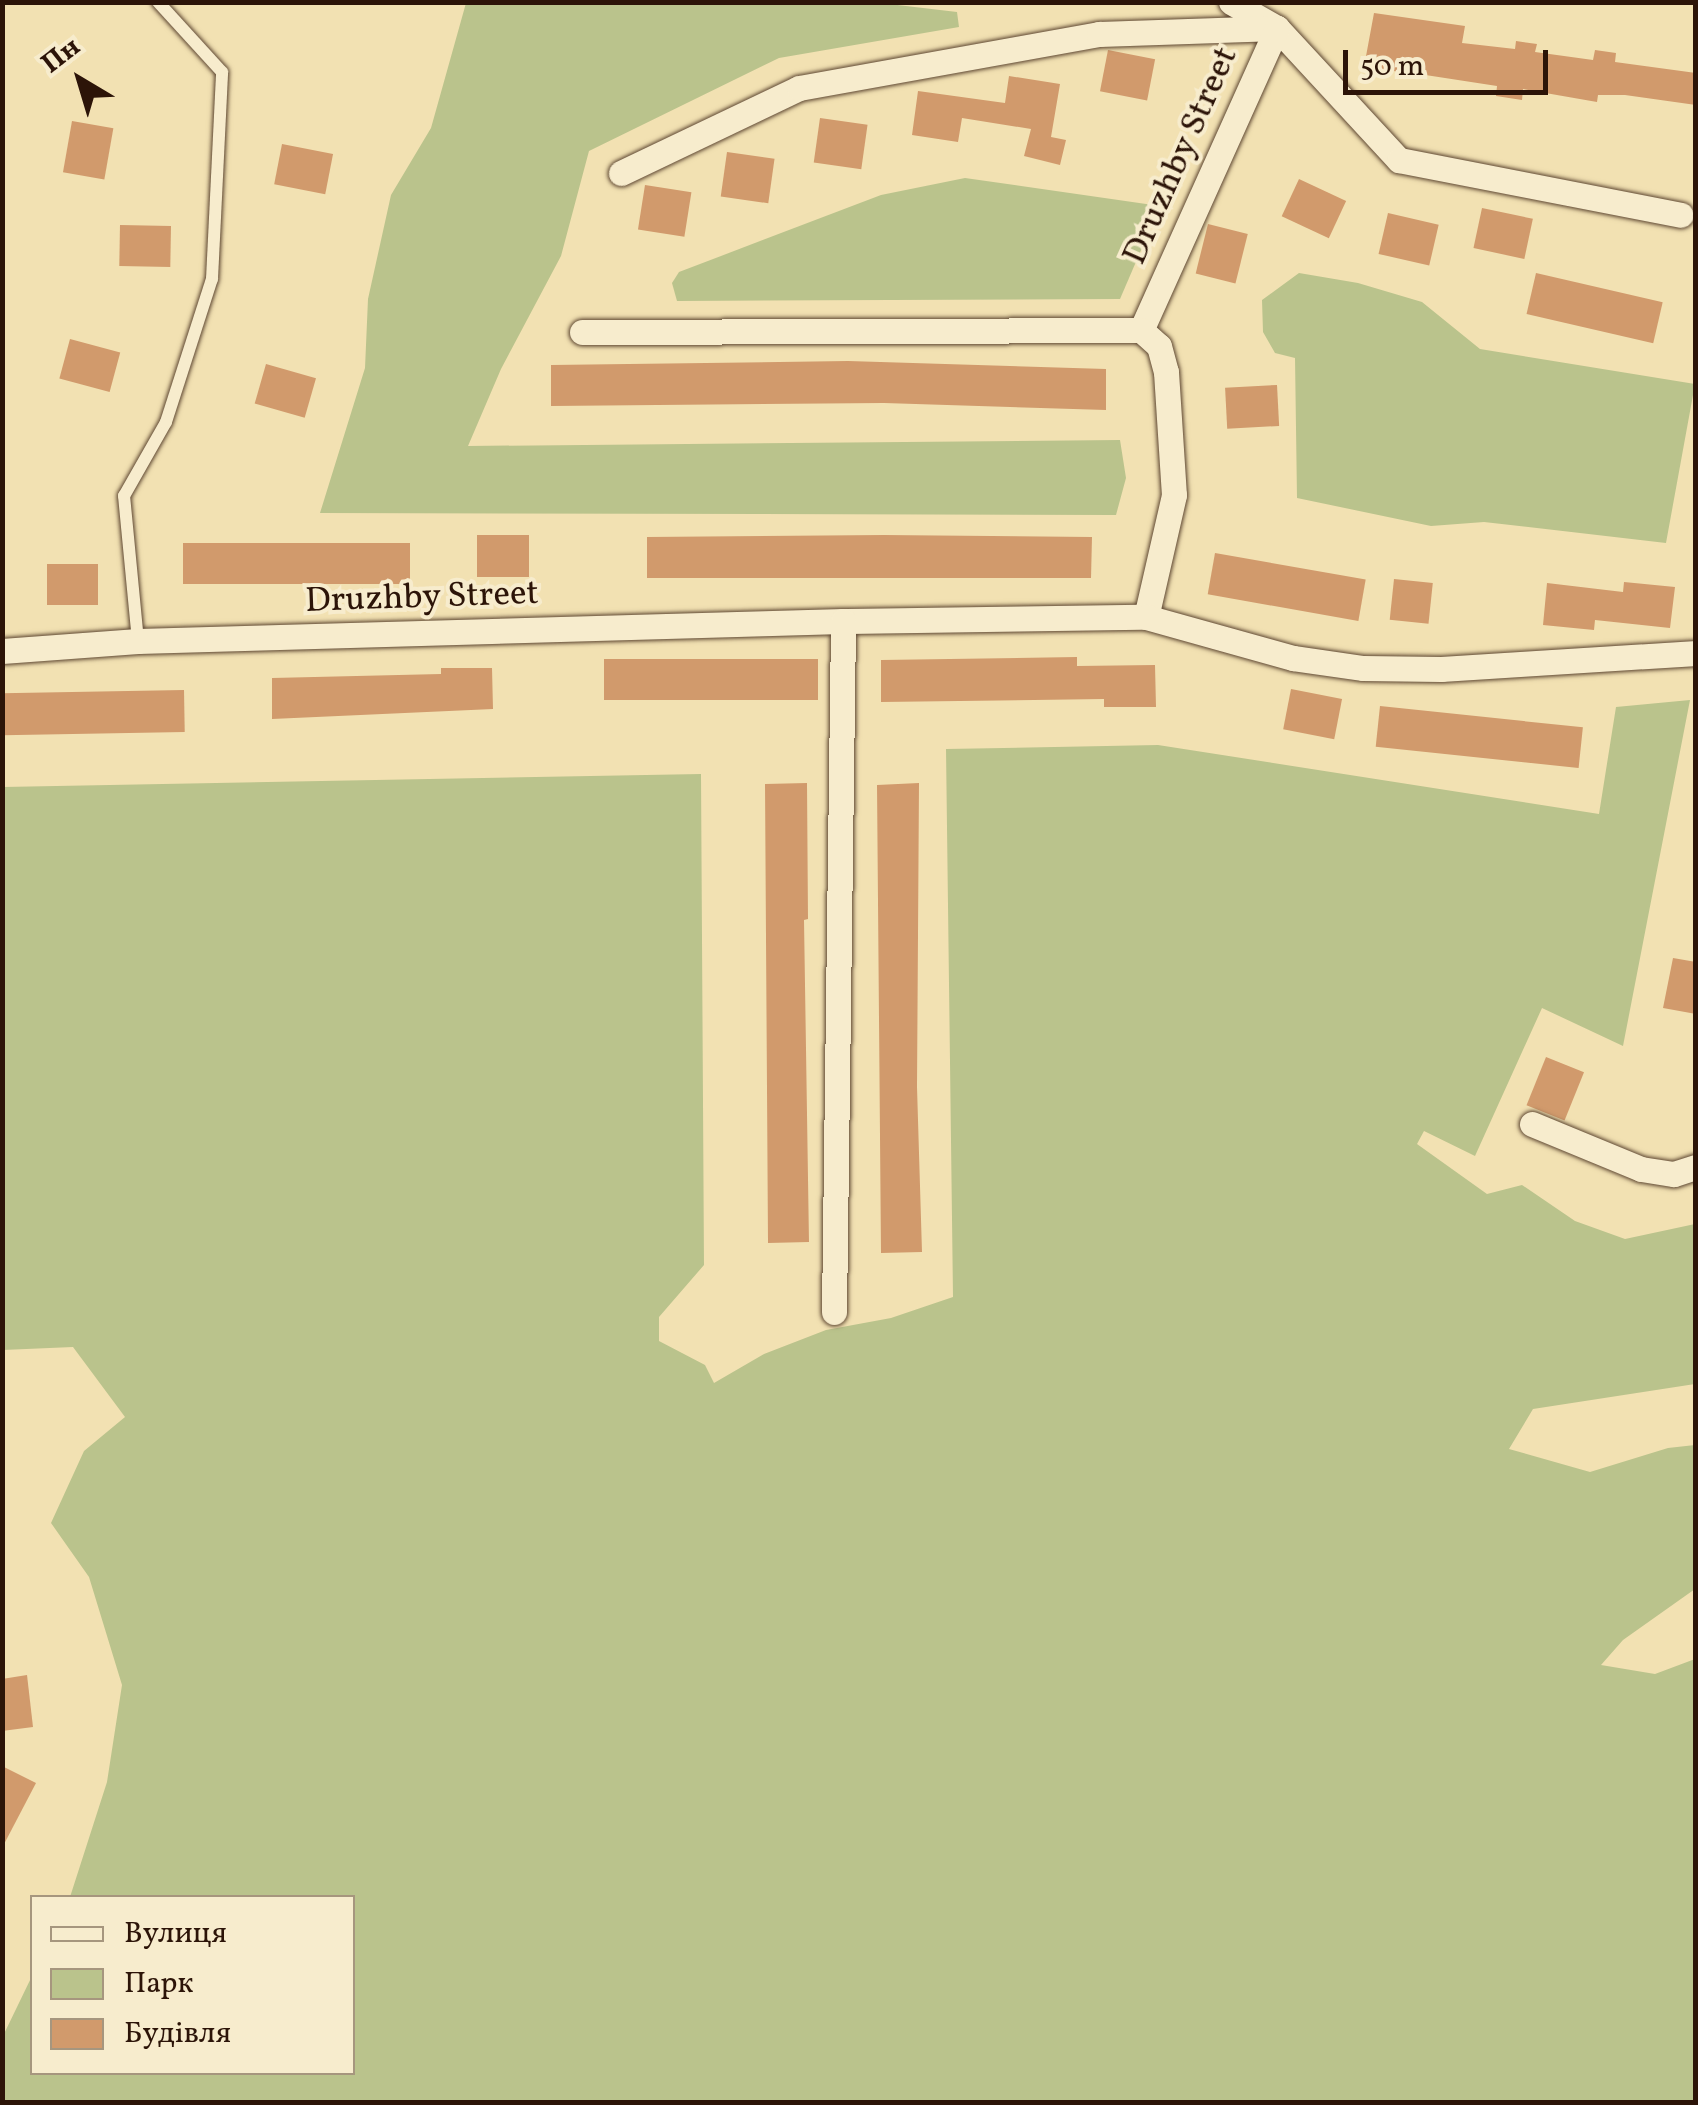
<!DOCTYPE html>
<html>
<head>
<meta charset="utf-8">
<style>
	body { margin:0 }
	#map { position:relative; width:1698px; height:2105px; overflow:hidden; background:#f2e1b2; font-family:Vollkorn,serif }
	div>[style] { position:absolute }
	.green>* { inset:0; background:#bac38c }
	.building>* { inset:0; background:#d19a6c; transform-origin:0 0 }
	.roads { filter:drop-shadow(0 0 2px #5e4732) drop-shadow(0 0 2px #5e4732) }
	.service>* { height:12px; margin:-6px; padding:0 6px; transform-origin:6px; border-radius:6px; background:#f7eccd }
	.minor>* { height:25px; margin:-12.5px; padding:0 12.5px; transform-origin:12.5px; border-radius:12.5px; background:#f7eccd }
	span { translate:-50% -50%; white-space:nowrap; text-align:center; line-height:1.15; -webkit-text-stroke:8px #f7eccd; paint-order:stroke }
	.street-label { font-size:35px; color:#2c1408 }
	.frame { position:absolute; inset:0; border:5px solid #2c1408; pointer-events:none }
	.legend { position:absolute; left:30px; top:1895px; width:325px; height:180px; box-sizing:border-box; background:#f7eccd; border:2px solid #a6967e; margin:0; padding:12px 18px; list-style:none; font-size:30px; color:#2c1408 }
	.legend li { display:flex; align-items:center; gap:20px; height:50px }
	.legend b { width:50px; border:2px solid #a6967e }
	.north { position:absolute; left:30px; top:30px; width:100px; height:100px; -webkit-text-stroke:8px #f7eccd; paint-order:stroke; rotate:322deg; font-size:28px; font-weight:700; line-height:40px; text-align:center; color:#2c1408 }
	.north::after { content:''; display:block; margin:auto; width:35px; height:45px; background:#2c1408; clip-path:polygon(50% 0,100% 100%,50% 72%,0 100%) }
	.scale { position:absolute; left:1343px; top:50px; width:205px; height:45px; box-sizing:border-box; border:5px solid #2c1408; border-top:0; padding-left:12px; font-size:30px; line-height:35px; white-space:nowrap; color:#2c1408; -webkit-text-stroke:8px #f7eccd; paint-order:stroke }
</style>
</head>
<body>
<div id="map">
	<div class="green">
		<div style="clip-path:polygon(872px 2px,957px 12px,959px 27px,779px 58px,589px 151px,561px 256px,501px 369px,468px 446px,1120px 440px,1126px 478px,1116px 515px,320px 513px,365px 368px,368px 299px,391px 195px,431px 128px,466px 3px)"></div>
		<div style="clip-path:polygon(965px 178px,1160px 206px,1120px 299px,677px 301px,672px 283px,679px 272px,881px 195px)"></div>
		<div style="clip-path:polygon(1299px 273px,1358px 283px,1422px 302px,1480px 349px,1695px 384px,1666px 543px,1484px 522px,1431px 526px,1297px 498px,1295px 358px,1275px 353px,1263px 332px,1262px 300px)"></div>
		<div style="clip-path:polygon(1690px 700px,1623px 1046px,1542px 1008px,1475px 1156px,1424px 1131px,1417px 1144px,1487px 1194px,1522px 1185px,1575px 1221px,1625px 1239px,1695px 1224px,1695px 1384px,1533px 1409px,1509px 1449px,1590px 1472px,1668px 1448px,1695px 1445px,1695px 1589px,1623px 1640px,1601px 1665px,1655px 1674px,1695px 1659px,1695px 2102px,3px 2102px,3px 2036px,32px 1976px,32px 2072px,352px 2072px,352px 1898px,70px 1897px,107px 1782px,122px 1685px,89px 1577px,51px 1523px,84px 1451px,125px 1417px,73px 1347px,3px 1350px,3px 787px,701px 774px,704px 1265px,659px 1317px,659px 1341px,705px 1365px,714px 1383px,764px 1354px,826px 1330px,891px 1318px,953px 1297px,946px 749px,1158px 745px,1599px 814px,1616px 707px)"></div>
	</div>
	<div class="building">
		<div style="clip-path:polygon(1374px 13px,1465px 26px,1462px 43px,1515px 49px,1516px 41px,1537px 44px,1535px 52px,1593px 60px,1595px 50px,1616px 53px,1615px 62px,1696px 73px,1696px 105px,1625px 95px,1598px 95px,1597px 102px,1523px 89px,1522px 100px,1496px 96px,1497px 86px,1419px 74px,1422px 60px,1415px 58px,1408px 73px,1364px 67px)"></div>
		<div style="left:1108px;top:50px;width:48px;height:42px;rotate:11deg"></div>
		<div style="clip-path:polygon(1009px 76px,1060px 84px,1051px 137px,1066px 140px,1060px 165px,1024px 156px,1031px 129px,962px 118px,958px 142px,912px 135px,918px 91px,1005px 103px)"></div>
		<div style="left:820px;top:118px;width:48px;height:45px;rotate:8deg"></div>
		<div style="left:72px;top:121px;width:42px;height:52px;rotate:10deg"></div>
		<div style="left:282px;top:144px;width:52px;height:41px;rotate:11deg"></div>
		<div style="left:727px;top:152px;width:48px;height:45px;rotate:8deg"></div>
		<div style="left:1299px;top:179px;width:52px;height:41px;rotate:25deg"></div>
		<div style="left:645px;top:185px;width:47px;height:45px;rotate:9deg"></div>
		<div style="left:1482px;top:208px;width:52px;height:41px;rotate:12deg"></div>
		<div style="left:1388px;top:213px;width:52px;height:42px;rotate:13deg"></div>
		<div style="left:1208px;top:224px;width:41px;height:51px;rotate:14deg"></div>
		<div style="left:120px;top:225px;width:51px;height:41px;rotate:1deg"></div>
		<div style="left:1536px;top:273px;width:130px;height:42px;rotate:13deg"></div>
		<div style="left:70px;top:339px;width:52px;height:41px;rotate:15deg"></div>
		<div style="clip-path:polygon(848px 361px,1106px 369px,1106px 410px,884px 403px,551px 406px,551px 365px)"></div>
		<div style="left:266px;top:364px;width:52px;height:41px;rotate:16deg"></div>
		<div style="left:1277px;top:385px;width:41px;height:52px;rotate:87deg"></div>
		<div style="left:477px;top:535px;width:52px;height:42px"></div>
		<div style="clip-path:polygon(884px 535px,1092px 537px,1091px 578px,647px 578px,647px 537px)"></div>
		<div style="left:410px;top:543px;width:41px;height:227px;rotate:90deg"></div>
		<div style="left:1215px;top:553px;width:153px;height:42px;rotate:10deg"></div>
		<div style="left:47px;top:564px;width:51px;height:41px"></div>
		<div style="left:1394px;top:579px;width:39px;height:41px;rotate:6deg"></div>
		<div style="clip-path:polygon(1624px 582px,1675px 587px,1670px 628px,1595px 620px,1594px 630px,1543px 625px,1547px 583px,1623px 592px)"></div>
		<div style="clip-path:polygon(1077px 657px,1077px 666px,1155px 665px,1156px 707px,1104px 707px,1104px 699px,881px 702px,881px 660px)"></div>
		<div style="left:818px;top:659px;width:41px;height:214px;rotate:90deg"></div>
		<div style="clip-path:polygon(441px 668px,492px 668px,493px 709px,272px 719px,272px 678px,441px 674px)"></div>
		<div style="left:1291px;top:689px;width:52px;height:41px;rotate:11deg"></div>
		<div style="left:184px;top:690px;width:42px;height:182px;rotate:89deg"></div>
		<div style="left:1380px;top:706px;width:204px;height:41px;rotate:6deg"></div>
		<div style="clip-path:polygon(807px 783px,808px 919px,804px 920px,809px 1242px,768px 1243px,765px 784px)"></div>
		<div style="clip-path:polygon(919px 783px,917px 1087px,922px 1252px,881px 1253px,877px 785px)"></div>
		<div style="clip-path:polygon(1673px 958px,1696px 962px,1696px 1014px,1663px 1008px)"></div>
		<div style="left:1546px;top:1057px;width:41px;height:52px;rotate:22deg"></div>
		<div style="clip-path:polygon(27px 1675px,33px 1727px,2px 1731px,2px 1679px)"></div>
		<div style="clip-path:polygon(2px 1766px,36px 1783px,2px 1848px)"></div>
	</div>
	<div class="roads">
		<div class="service">
			<div style="left:138px;top:641px;width:146px;rotate:-95.5deg"></div>
			<div style="left:124px;top:496px;width:85px;rotate:-60.4deg"></div>
			<div style="left:166px;top:422px;width:150px;rotate:-72.2deg"></div>
			<div style="left:212px;top:279px;width:207px;rotate:-87.2deg"></div>
			<div style="left:222px;top:72px;width:95px;rotate:-132.4deg"></div>
		</div>
		<div class="minor">
			<div style="left:1231px;top:2px;width:53px;rotate:29.5deg"></div>
			<div style="left:1277px;top:28px;width:180px;rotate:47.3deg"></div>
			<div style="left:1399px;top:160px;width:287px;rotate:11deg"></div>
			<div style="left:621px;top:173px;width:197px;rotate:-25.5deg"></div>
			<div style="left:799px;top:88px;width:305px;rotate:-10.2deg"></div>
			<div style="left:1099px;top:34px;width:178px;rotate:-1.9deg"></div>
			<div style="left:1277px;top:28px;width:331px;rotate:114.2deg"></div>
			<div style="left:582px;top:332px;width:559px;rotate:-0.2deg"></div>
			<div style="left:1141px;top:330px;width:24px;rotate:42deg"></div>
			<div style="left:1159px;top:346px;width:27px;rotate:75deg"></div>
			<div style="left:1166px;top:372px;width:123px;rotate:86.3deg"></div>
			<div style="left:1174px;top:495px;width:125px;rotate:102.9deg"></div>
			<div style="left:2px;top:651px;width:136px;rotate:-4.2deg"></div>
			<div style="left:138px;top:641px;width:705px;rotate:-1.62deg"></div>
			<div style="left:843px;top:621px;width:303px;rotate:-0.8deg"></div>
			<div style="left:1146px;top:617px;width:153px;rotate:15.6deg"></div>
			<div style="left:1293px;top:658px;width:71px;rotate:8.1deg"></div>
			<div style="left:1363px;top:668px;width:78px;rotate:0.7deg"></div>
			<div style="left:1441px;top:669px;width:256px;rotate:-3.6deg"></div>
			<div style="left:1532px;top:1124px;width:118px;rotate:22.4deg"></div>
			<div style="left:1641px;top:1169px;width:33px;rotate:9deg"></div>
			<div style="left:1674px;top:1174px;width:23px;rotate:-18deg"></div>
			<div style="left:834px;top:1312px;width:691px;rotate:-89.25deg"></div>
		</div>
	</div>
	<div class="street-label">
		<span style="left:1181px;top:156px;rotate:-66deg">Druzhby Street</span>
		<span style="left:422px;top:598px;rotate:-2deg">Druzhby Street</span>
	</div>
	<div class="frame"></div>
	<ul class="legend">
	<li><b style="height:12px;background:#f7eccd"></b>Вулиця</li>
	<li><b style="height:28px;background:#bac38c"></b>Парк</li>
	<li><b style="height:28px;background:#d19a6c"></b>Будівля</li>
	</ul>
	<div class="north">Пн</div>
	<div class="scale">50 m</div>
</div>
</body>
</html>
